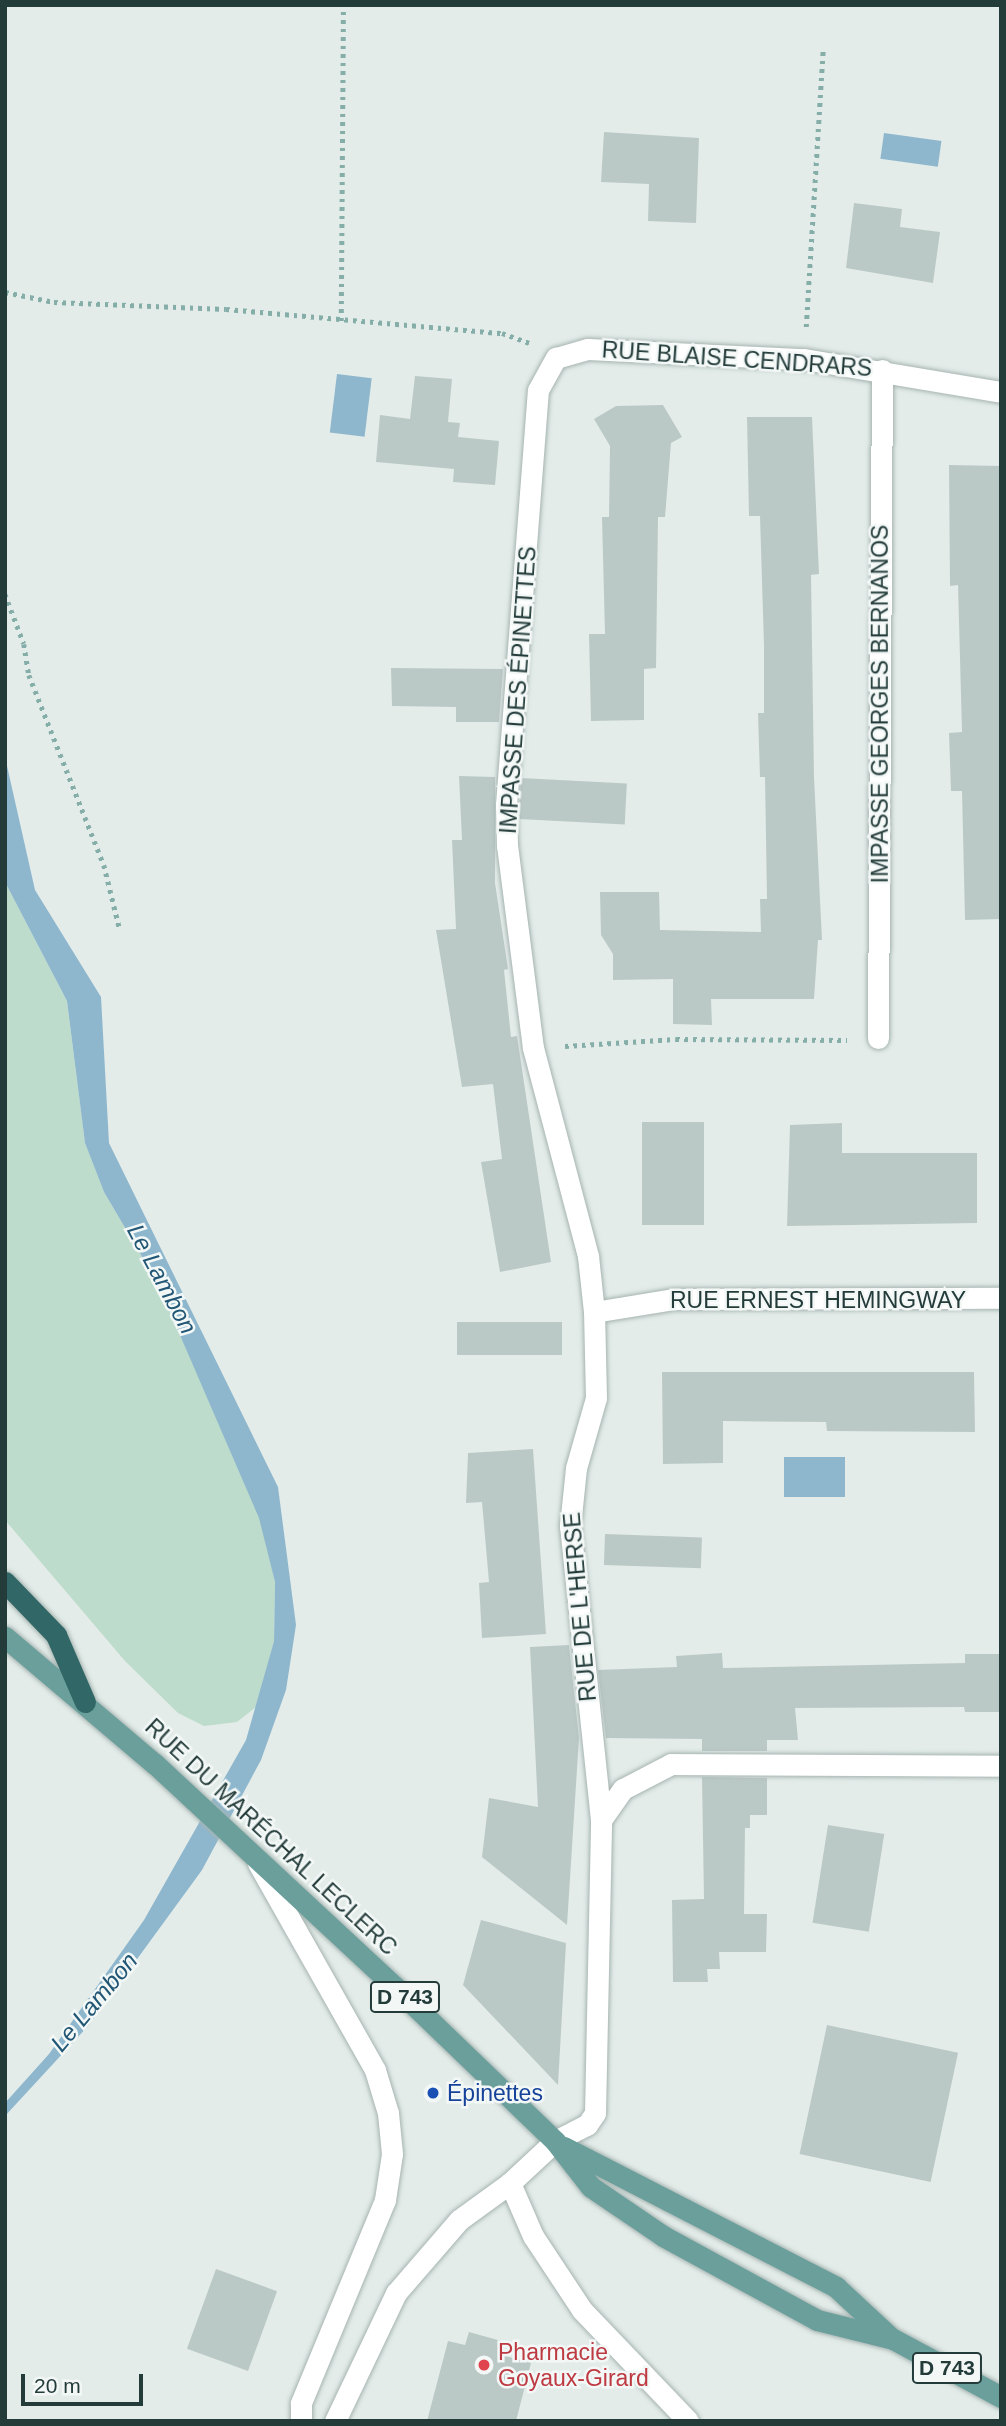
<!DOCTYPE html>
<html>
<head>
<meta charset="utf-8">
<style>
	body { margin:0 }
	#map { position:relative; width:1006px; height:2426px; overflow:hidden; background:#e3ece9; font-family:Helvetica,sans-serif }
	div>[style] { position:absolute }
	.green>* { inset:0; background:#bddccb }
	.water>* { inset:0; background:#8eb7ce; transform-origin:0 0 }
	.building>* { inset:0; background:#bbc9c6; transform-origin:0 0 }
	.path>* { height:4.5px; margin-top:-2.25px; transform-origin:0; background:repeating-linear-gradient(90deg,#85aea9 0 3.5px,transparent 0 8.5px) }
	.roads { filter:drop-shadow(0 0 2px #a6b4b1) drop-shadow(0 0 2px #a6b4b1) }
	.minor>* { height:21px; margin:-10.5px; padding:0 10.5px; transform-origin:10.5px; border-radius:10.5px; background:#fff }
	.major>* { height:21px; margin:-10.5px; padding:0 10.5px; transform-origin:10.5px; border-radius:10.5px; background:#6a9f9c }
	.highway>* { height:21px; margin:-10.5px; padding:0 10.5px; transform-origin:10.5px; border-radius:10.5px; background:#316766 }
	.dots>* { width:19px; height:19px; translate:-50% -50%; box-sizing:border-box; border:4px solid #f3f8f7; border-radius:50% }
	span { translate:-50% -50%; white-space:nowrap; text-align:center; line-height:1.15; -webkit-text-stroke:5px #f3f8f7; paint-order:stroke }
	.shield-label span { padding:2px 5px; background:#f3f8f7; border:2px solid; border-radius:5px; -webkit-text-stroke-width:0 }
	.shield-label { font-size:21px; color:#233c3a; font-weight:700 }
	.street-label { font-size:23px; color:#233c3a }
	.transit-label { font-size:23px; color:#164399 }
	.left { translate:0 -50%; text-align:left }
	.health-label { font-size:23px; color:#be3a42 }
	.water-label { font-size:24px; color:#215675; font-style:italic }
	.frame { position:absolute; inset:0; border:7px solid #233c3a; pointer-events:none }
	.scale { position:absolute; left:21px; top:2374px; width:122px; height:32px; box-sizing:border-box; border:4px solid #233c3a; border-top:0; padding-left:9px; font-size:21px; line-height:24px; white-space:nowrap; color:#233c3a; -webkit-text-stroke:5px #f3f8f7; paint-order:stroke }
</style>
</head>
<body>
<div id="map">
	<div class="green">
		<div style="clip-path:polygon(5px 882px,67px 1001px,85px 1143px,104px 1192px,157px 1282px,260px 1518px,275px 1582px,274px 1641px,256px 1707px,237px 1722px,204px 1726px,178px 1713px,125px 1661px,5px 1520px)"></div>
	</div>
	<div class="water">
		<div style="left:884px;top:133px;width:58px;height:26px;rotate:8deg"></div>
		<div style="left:337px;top:374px;width:35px;height:59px;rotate:7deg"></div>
		<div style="clip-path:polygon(5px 757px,35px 890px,101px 997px,109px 1143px,278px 1487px,296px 1625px,286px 1690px,261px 1760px,202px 1870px,89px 2025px,5px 2116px,5px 2103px,49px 2054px,144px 1920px,246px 1740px,274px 1641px,275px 1582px,259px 1518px,157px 1282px,104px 1192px,85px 1143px,67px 1001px,5px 882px)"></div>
		<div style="left:784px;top:1457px;width:61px;height:40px"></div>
	</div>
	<div class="building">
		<div style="clip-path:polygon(604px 132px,699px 138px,696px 223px,648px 221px,649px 184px,601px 182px)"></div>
		<div style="clip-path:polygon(854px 203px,902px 209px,900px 227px,940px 232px,933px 283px,846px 268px)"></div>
		<div style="clip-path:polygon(415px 376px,452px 379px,448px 422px,460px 423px,458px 437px,499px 441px,495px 485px,453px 482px,454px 469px,376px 462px,380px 415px,410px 419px)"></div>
		<div style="clip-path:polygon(663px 405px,682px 437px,671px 443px,665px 517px,658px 517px,656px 668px,644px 669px,644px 720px,591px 721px,589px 634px,605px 634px,602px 517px,609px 517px,610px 446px,594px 419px,616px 406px)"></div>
		<div style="clip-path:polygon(747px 417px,812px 417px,819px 574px,811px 575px,814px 777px,822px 940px,818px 940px,814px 999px,711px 999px,712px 1025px,673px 1024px,673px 979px,613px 980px,613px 954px,601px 935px,600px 892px,659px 892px,660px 930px,761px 932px,760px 899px,767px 899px,765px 777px,760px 777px,758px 713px,764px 713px,764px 647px,760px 516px,749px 516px)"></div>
		<div style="clip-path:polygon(949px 465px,1001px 466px,1001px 919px,965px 920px,962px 791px,951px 791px,949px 733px,962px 732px,958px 585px,950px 586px)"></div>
		<div style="clip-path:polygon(391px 668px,503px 669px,499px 722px,456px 722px,456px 707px,392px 706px)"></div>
		<div style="clip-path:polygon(459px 776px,495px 777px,495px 883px,508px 969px,504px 970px,511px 1037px,517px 1036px,551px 1262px,500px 1272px,481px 1162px,502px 1159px,493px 1084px,462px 1087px,436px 930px,456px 929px,452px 840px,462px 840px)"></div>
		<div style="left:521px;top:778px;width:106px;height:41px;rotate:3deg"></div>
		<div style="left:642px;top:1122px;width:62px;height:103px"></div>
		<div style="clip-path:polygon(842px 1123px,842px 1153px,977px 1153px,977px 1223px,787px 1226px,790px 1125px)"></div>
		<div style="left:457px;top:1322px;width:105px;height:33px"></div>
		<div style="clip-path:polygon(662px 1372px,974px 1372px,975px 1432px,827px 1431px,826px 1422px,723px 1421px,723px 1463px,663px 1464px)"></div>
		<div style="clip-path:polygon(533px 1449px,546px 1634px,482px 1638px,479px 1583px,489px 1582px,482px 1502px,466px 1503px,468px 1453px)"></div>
		<div style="left:605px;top:1534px;width:97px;height:31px;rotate:2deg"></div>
		<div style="clip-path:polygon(569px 1645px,579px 1738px,567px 1925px,482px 1857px,489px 1798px,538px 1807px,530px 1647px)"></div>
		<div style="clip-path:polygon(722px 1653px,723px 1668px,965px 1663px,965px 1654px,1001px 1654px,1001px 1712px,965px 1712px,964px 1707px,795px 1708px,798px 1740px,767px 1740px,767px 1751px,702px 1751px,702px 1739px,606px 1738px,598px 1670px,677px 1667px,676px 1656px)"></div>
		<div style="clip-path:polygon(702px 1777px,767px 1778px,767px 1815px,750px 1815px,750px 1828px,745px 1828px,744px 1914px,767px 1914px,766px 1952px,719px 1952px,720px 1969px,707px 1969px,708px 1982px,673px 1982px,672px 1900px,704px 1899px)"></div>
		<div style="left:828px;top:1825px;width:57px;height:99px;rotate:9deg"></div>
		<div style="clip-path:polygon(481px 1920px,566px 1943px,558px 2085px,463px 1985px)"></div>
		<div style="left:827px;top:2025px;width:134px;height:132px;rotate:12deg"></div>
		<div style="left:216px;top:2269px;width:65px;height:85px;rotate:20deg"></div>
		<div style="clip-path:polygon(469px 2332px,505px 2342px,502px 2355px,531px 2363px,516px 2421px,427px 2421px,448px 2341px,465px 2345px)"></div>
	</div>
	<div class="path">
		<div style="left:5px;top:292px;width:50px;rotate:11.5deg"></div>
		<div style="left:54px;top:302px;width:172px;rotate:2.3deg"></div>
		<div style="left:226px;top:309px;width:277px;rotate:5deg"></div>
		<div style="left:502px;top:333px;width:29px;rotate:20deg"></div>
		<div style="left:341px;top:321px;width:316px;rotate:-89.6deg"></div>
		<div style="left:806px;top:327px;width:276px;rotate:-86.5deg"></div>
		<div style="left:5px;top:594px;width:53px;rotate:69.2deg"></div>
		<div style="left:24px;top:644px;width:31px;rotate:81deg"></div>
		<div style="left:29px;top:675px;width:204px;rotate:68.5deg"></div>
		<div style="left:104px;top:865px;width:67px;rotate:76.2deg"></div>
		<div style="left:565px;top:1046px;width:111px;rotate:-3.6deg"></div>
		<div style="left:676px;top:1039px;width:171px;rotate:0.3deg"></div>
	</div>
	<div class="roads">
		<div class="minor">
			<div style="left:878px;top:1038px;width:668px;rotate:-89.66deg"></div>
			<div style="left:594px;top:1312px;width:80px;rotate:-9.3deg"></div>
			<div style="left:673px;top:1299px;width:328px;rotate:-0.2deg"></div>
			<div style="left:601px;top:1820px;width:38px;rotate:-55deg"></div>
			<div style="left:623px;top:1789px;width:54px;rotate:-27.5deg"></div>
			<div style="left:671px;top:1764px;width:330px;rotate:0.3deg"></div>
			<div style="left:258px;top:1863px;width:238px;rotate:60.5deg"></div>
			<div style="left:375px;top:2070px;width:45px;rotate:73.2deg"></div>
			<div style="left:388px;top:2113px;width:41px;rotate:84.4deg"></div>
			<div style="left:392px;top:2154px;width:47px;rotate:98.7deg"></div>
			<div style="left:385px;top:2200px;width:220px;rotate:112.5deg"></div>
			<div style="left:301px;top:2403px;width:18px;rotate:90deg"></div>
			<div style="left:335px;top:2421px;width:142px;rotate:-64.5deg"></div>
			<div style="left:396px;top:2293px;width:96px;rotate:-49.2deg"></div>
			<div style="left:459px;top:2220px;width:63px;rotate:-36deg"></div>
			<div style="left:688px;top:2421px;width:153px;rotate:-133.7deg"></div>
			<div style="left:582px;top:2310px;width:89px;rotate:-123.5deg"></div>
			<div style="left:533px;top:2236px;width:58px;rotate:-113.5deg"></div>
			<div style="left:510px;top:2183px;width:62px;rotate:-43deg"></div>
			<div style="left:555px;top:2141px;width:36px;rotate:-27deg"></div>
			<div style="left:587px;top:2125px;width:14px;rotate:-56deg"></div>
			<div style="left:595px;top:2113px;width:293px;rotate:-88.8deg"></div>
			<div style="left:601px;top:1820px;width:296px;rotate:-96deg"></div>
			<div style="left:570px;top:1526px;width:58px;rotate:-84.1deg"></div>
			<div style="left:576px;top:1468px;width:73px;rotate:-74.1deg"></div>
			<div style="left:596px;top:1398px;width:86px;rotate:-91.3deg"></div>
			<div style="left:594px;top:1312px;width:56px;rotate:-96.1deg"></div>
			<div style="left:588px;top:1256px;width:215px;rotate:-104.8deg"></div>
			<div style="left:533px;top:1048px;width:204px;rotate:-97.3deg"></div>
			<div style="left:507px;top:846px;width:41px;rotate:-91.4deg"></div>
			<div style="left:506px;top:805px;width:416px;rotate:-85.6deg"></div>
			<div style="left:538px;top:390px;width:37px;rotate:-61deg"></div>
			<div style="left:556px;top:358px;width:33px;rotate:-16deg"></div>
			<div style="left:588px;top:349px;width:216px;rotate:2.7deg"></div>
			<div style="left:804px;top:359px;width:200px;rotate:9.5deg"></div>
		</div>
		<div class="major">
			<div style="left:5px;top:1637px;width:197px;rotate:40.3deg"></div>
			<div style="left:155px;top:1764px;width:328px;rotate:42.9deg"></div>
			<div style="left:395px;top:1987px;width:222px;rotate:43.9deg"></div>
			<div style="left:555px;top:2141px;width:58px;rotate:52deg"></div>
			<div style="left:591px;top:2187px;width:87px;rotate:34.2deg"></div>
			<div style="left:663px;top:2236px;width:175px;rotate:28.6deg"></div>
			<div style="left:817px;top:2320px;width:78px;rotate:14deg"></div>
			<div style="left:893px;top:2339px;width:123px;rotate:28.2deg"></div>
			<div style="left:564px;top:2147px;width:306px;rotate:27.2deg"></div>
			<div style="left:836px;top:2287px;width:75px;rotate:42.8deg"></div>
		</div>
		<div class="highway">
			<div style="left:5px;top:1582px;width:74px;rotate:46.1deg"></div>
			<div style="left:56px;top:1635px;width:73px;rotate:66.6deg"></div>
		</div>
	</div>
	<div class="dots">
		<div style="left:433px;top:2093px;background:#1a4fb4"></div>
		<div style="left:484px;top:2365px;background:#e0444e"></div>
	</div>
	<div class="shield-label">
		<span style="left:405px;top:1997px">D 743</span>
		<span style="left:947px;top:2368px">D 743</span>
	</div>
	<div class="street-label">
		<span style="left:737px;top:359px;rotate:4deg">RUE BLAISE CENDRARS</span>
		<span style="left:518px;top:690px;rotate:-86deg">IMPASSE DES ÉPINETTES</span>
		<span style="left:880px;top:704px;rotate:-90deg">IMPASSE GEORGES BERNANOS</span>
		<span style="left:818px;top:1300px">RUE ERNEST HEMINGWAY</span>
		<span style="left:580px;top:1607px;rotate:-95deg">RUE DE L'HERSE</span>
		<span style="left:271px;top:1837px;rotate:43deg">RUE DU MARÉCHAL LECLERC</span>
	</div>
	<div class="transit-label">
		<span class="left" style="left:447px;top:2093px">Épinettes</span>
	</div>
	<div class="health-label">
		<span class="left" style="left:498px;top:2365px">Pharmacie<br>Goyaux-Girard</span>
	</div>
	<div class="water-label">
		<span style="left:162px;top:1279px;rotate:62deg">Le Lambon</span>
		<span style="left:94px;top:2002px;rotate:-50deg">Le Lambon</span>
	</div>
	<div class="frame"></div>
	<div class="scale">20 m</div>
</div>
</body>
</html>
